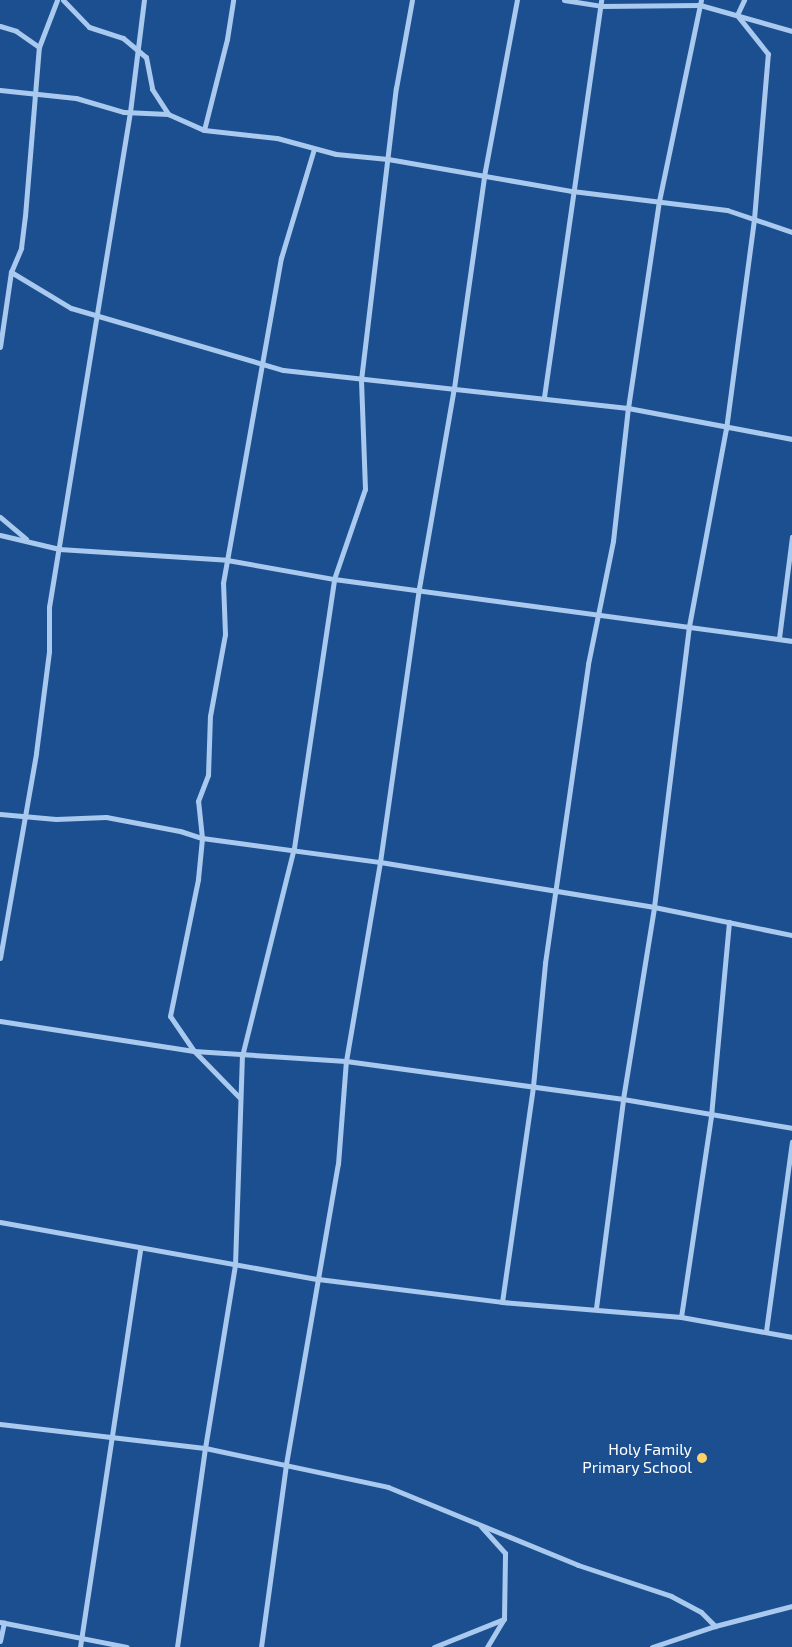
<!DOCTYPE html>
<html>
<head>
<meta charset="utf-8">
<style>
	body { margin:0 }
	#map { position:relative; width:792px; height:1647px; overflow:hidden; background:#1b4f8f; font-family:"Exo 2",sans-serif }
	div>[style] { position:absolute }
	.street>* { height:5px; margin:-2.5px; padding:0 2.5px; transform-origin:2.5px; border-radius:2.5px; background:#a9c9ee }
	.dots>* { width:14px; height:14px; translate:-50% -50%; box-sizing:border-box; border:2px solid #1b4f8f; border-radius:50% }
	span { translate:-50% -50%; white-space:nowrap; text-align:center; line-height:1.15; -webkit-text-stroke:4px #1b4f8f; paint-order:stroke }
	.poi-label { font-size:16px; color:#fff }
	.right { translate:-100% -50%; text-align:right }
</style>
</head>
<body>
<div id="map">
	<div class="street">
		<div style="left:63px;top:0;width:37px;rotate:46deg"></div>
		<div style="left:89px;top:27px;width:36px;rotate:18deg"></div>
		<div style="left:123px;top:38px;width:30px;rotate:40deg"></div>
		<div style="left:146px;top:57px;width:33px;rotate:79deg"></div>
		<div style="left:152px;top:89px;width:30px;rotate:57deg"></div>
		<div style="left:564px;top:0;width:36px;rotate:9deg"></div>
		<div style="left:600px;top:6px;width:100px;rotate:-0.6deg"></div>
		<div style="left:700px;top:5px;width:96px;rotate:15.8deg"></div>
		<div style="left:0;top:26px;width:17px;rotate:17deg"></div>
		<div style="left:16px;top:31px;width:28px;rotate:35deg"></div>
		<div style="left:0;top:90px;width:76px;rotate:6deg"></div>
		<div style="left:76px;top:98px;width:50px;rotate:16.3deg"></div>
		<div style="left:124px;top:112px;width:44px;rotate:2.6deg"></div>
		<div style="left:168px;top:114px;width:39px;rotate:24deg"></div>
		<div style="left:204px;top:130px;width:73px;rotate:6.3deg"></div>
		<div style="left:277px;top:138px;width:61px;rotate:15.2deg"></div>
		<div style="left:336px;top:154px;width:52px;rotate:5.5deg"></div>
		<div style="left:388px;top:159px;width:187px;rotate:9.9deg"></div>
		<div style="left:572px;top:191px;width:156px;rotate:7deg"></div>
		<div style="left:727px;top:210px;width:69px;rotate:18.7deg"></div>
		<div style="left:204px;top:130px;width:94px;rotate:-75.8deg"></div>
		<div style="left:227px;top:39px;width:39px;rotate:-81deg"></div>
		<div style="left:11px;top:272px;width:70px;rotate:31deg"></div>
		<div style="left:71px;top:308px;width:221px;rotate:16.3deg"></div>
		<div style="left:283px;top:370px;width:347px;rotate:6.3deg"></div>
		<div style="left:628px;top:408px;width:167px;rotate:10.7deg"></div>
		<div style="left:0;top:347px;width:76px;rotate:-81.7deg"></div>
		<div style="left:11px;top:272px;width:26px;rotate:-67deg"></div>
		<div style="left:21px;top:248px;width:32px;rotate:-83deg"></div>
		<div style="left:25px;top:216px;width:170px;rotate:-85.3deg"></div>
		<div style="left:39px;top:47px;width:50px;rotate:-69deg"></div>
		<div style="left:544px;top:397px;width:401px;rotate:-81.8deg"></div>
		<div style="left:0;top:517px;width:34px;rotate:40deg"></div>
		<div style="left:0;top:535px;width:61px;rotate:13.3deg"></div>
		<div style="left:59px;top:549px;width:168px;rotate:3.7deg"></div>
		<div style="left:227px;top:560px;width:109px;rotate:10.1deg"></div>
		<div style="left:334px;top:579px;width:462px;rotate:7.7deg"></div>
		<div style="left:779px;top:638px;width:102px;rotate:-82.7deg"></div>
		<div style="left:0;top:814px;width:56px;rotate:5.1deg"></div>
		<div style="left:56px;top:819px;width:50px;rotate:-2.3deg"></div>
		<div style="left:106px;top:817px;width:75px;rotate:10.7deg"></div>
		<div style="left:180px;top:831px;width:23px;rotate:18deg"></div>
		<div style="left:202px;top:838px;width:180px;rotate:7.7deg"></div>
		<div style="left:380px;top:862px;width:278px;rotate:9.3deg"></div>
		<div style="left:654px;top:907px;width:141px;rotate:11.5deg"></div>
		<div style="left:0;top:958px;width:208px;rotate:-80deg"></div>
		<div style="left:36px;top:753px;width:103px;rotate:-82.7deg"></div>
		<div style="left:49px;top:651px;width:44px;rotate:-90deg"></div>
		<div style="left:49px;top:607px;width:502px;rotate:-80.71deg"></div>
		<div style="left:130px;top:112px;width:113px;rotate:-82.9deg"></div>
		<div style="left:0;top:1021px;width:196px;rotate:8.8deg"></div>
		<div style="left:194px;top:1051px;width:152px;rotate:3.8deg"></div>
		<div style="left:346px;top:1061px;width:280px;rotate:7.8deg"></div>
		<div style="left:623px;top:1099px;width:171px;rotate:9.7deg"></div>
		<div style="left:240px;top:1098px;width:66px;rotate:-134.4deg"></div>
		<div style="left:194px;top:1051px;width:42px;rotate:-124.4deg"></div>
		<div style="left:170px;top:1016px;width:140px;rotate:-78.4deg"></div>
		<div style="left:198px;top:879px;width:41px;rotate:-84.4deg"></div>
		<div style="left:202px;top:838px;width:37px;rotate:-96deg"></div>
		<div style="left:198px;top:801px;width:28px;rotate:-69deg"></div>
		<div style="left:208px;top:775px;width:59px;rotate:-88.1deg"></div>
		<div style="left:210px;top:716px;width:83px;rotate:-79.6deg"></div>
		<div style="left:225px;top:634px;width:51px;rotate:-92.2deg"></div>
		<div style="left:223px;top:583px;width:330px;rotate:-79.9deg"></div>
		<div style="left:281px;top:258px;width:114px;rotate:-73.2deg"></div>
		<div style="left:0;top:1222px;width:323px;rotate:10.2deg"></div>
		<div style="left:318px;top:1279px;width:185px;rotate:7.1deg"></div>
		<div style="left:502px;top:1302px;width:180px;rotate:4.8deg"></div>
		<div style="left:681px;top:1317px;width:113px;rotate:10.2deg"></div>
		<div style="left:502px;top:1302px;width:218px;rotate:-81.8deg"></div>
		<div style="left:533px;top:1086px;width:124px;rotate:-84.4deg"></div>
		<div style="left:545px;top:963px;width:302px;rotate:-81.8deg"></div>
		<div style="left:588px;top:664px;width:126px;rotate:-78.5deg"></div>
		<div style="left:613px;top:541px;width:134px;rotate:-83.6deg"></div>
		<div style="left:628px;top:408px;width:209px;rotate:-81.5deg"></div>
		<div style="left:659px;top:201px;width:205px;rotate:-78.2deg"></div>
		<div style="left:596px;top:1308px;width:211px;rotate:-82.6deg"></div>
		<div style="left:623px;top:1099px;width:194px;rotate:-80.8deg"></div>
		<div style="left:654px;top:907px;width:283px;rotate:-82.9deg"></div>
		<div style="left:689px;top:626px;width:200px;rotate:-79.4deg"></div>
		<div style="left:726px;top:429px;width:212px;rotate:-82.4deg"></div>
		<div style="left:754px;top:219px;width:166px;rotate:-85.2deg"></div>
		<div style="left:768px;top:54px;width:50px;rotate:-128.5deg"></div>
		<div style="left:737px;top:15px;width:17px;rotate:-65deg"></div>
		<div style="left:681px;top:1317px;width:203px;rotate:-81.5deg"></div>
		<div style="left:711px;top:1116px;width:195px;rotate:-84.7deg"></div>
		<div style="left:766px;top:1331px;width:191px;rotate:-82.2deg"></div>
		<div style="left:0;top:1424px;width:206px;rotate:6.7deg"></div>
		<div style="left:205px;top:1448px;width:187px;rotate:12deg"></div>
		<div style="left:388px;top:1487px;width:205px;rotate:22.3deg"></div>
		<div style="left:578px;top:1565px;width:98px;rotate:18.4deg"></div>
		<div style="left:671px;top:1596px;width:34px;rotate:28deg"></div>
		<div style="left:701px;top:1612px;width:20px;rotate:45deg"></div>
		<div style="left:715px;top:1626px;width:80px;rotate:-14.6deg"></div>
		<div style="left:0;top:1622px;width:129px;rotate:11.1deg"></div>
		<div style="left:0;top:1641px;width:19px;rotate:-78deg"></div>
		<div style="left:80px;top:1647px;width:403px;rotate:-81.4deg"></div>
		<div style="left:177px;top:1647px;width:201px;rotate:-82deg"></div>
		<div style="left:205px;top:1448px;width:185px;rotate:-80.7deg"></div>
		<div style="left:235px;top:1265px;width:209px;rotate:-88.1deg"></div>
		<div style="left:242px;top:1056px;width:214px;rotate:-76deg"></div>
		<div style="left:294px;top:848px;width:272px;rotate:-81.5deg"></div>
		<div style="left:334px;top:579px;width:95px;rotate:-71deg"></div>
		<div style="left:365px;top:489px;width:109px;rotate:-92.1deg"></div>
		<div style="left:361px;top:380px;width:294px;rotate:-83.2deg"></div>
		<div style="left:396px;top:88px;width:89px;rotate:-79.7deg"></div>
		<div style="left:261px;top:1647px;width:185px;rotate:-82.2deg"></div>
		<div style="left:286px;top:1464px;width:304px;rotate:-80.2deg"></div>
		<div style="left:338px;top:1164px;width:103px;rotate:-85.6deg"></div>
		<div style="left:346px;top:1061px;width:202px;rotate:-80.3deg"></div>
		<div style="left:380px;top:862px;width:277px;rotate:-81.9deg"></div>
		<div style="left:419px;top:588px;width:203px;rotate:-80.1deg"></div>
		<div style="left:454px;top:388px;width:214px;rotate:-81.9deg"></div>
		<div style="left:484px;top:176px;width:179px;rotate:-79.4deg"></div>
		<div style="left:434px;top:1647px;width:75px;rotate:-21.8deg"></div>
		<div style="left:504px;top:1619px;width:66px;rotate:-89.1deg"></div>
		<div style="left:505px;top:1553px;width:36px;rotate:-132deg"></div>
		<div style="left:487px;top:1647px;width:33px;rotate:-59deg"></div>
		<div style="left:652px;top:1647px;width:66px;rotate:-18.4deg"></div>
	</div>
	<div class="dots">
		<div style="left:702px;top:1458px;background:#ffd166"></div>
	</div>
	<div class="poi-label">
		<span class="right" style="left:692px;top:1458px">Holy Family<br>Primary School</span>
	</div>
</div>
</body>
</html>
